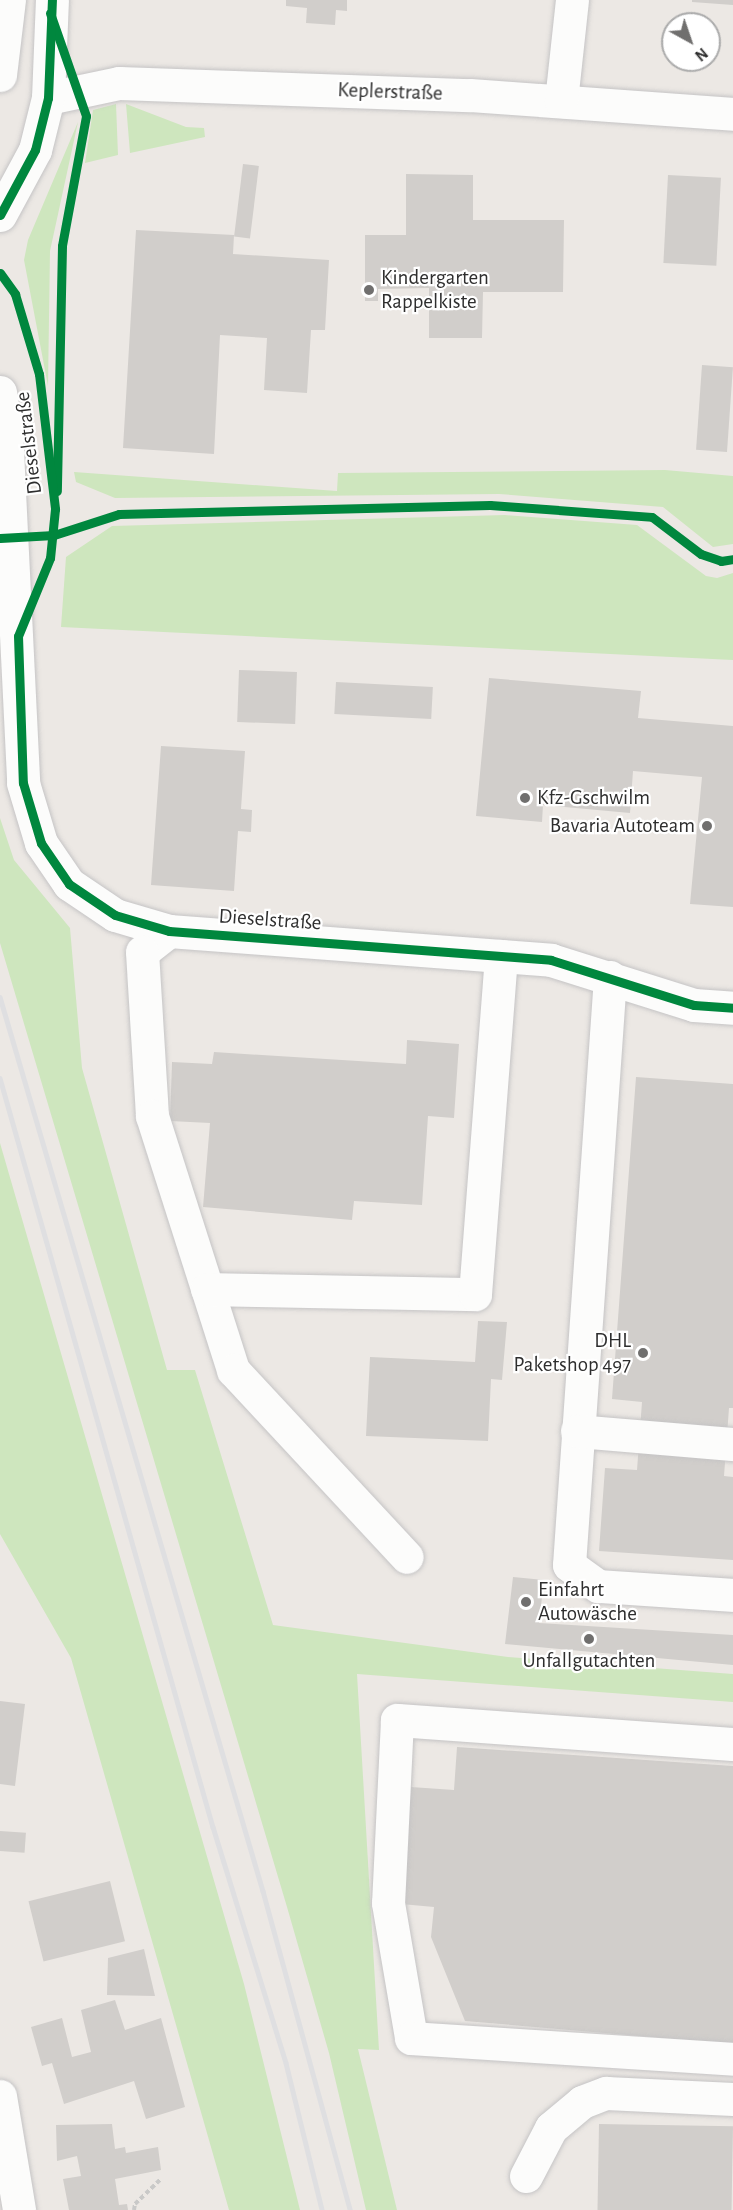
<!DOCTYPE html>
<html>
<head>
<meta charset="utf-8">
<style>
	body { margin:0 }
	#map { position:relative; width:733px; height:2210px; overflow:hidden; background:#ece8e4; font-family:"Alegreya Sans",sans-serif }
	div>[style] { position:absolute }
	.green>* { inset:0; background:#cee6be }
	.building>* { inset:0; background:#d1cecb; transform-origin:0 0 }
	.path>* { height:4px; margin-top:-2px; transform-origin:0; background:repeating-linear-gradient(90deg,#c9c9c8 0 4.5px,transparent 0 7.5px) }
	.roads { filter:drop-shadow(0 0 2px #c5c4c5) drop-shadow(0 0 2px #c5c4c5) }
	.minor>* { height:33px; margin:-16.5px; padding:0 16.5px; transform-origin:16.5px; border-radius:16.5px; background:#fcfcfb }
	.rail>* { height:4.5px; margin:-2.25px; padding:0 2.25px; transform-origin:2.25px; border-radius:2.25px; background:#dfdfe1 }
	.cycleway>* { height:9px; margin:-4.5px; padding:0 4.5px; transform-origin:4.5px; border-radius:4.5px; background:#00873e }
	.dots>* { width:16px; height:16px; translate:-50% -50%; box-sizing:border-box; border:3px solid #fff; border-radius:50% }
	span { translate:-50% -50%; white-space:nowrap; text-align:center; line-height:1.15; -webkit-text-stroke:4.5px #fff; paint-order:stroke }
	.street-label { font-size:21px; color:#2e2e2e }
	.poi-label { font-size:21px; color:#2e2e2e }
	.left { translate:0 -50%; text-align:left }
	.right { translate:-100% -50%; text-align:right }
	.north { position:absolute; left:661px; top:12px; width:60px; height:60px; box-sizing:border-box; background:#fff; border:2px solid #ababab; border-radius:50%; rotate:140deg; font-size:16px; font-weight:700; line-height:24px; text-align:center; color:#2e2e2e }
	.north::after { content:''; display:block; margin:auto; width:21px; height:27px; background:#706f6e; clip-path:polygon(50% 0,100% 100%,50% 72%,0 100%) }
</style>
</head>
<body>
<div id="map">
	<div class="green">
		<div style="clip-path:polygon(116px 104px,118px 155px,85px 163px,93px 110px)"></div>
		<div style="clip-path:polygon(126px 104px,186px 127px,204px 128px,205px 137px,130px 153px)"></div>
		<div style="clip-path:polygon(78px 122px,50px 251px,48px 386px,24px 260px,28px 240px)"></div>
		<div style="clip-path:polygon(665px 470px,733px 476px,733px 544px,713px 547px,663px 507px,499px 494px,115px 498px,76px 482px,74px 472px,337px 491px,338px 473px)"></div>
		<div style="clip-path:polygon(505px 515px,637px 525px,706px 576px,717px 578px,733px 573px,733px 660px,61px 627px,66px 557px,112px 526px)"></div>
		<div style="clip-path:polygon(0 818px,14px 860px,70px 928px,82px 1068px,167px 1370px,195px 1370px,273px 1625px,508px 1657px,733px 1674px,733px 1702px,357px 1674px,379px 2050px,358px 2049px,397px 2210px,366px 2210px,329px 2053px,287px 1907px,0 943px)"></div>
		<div style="clip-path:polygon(0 1143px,244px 1984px,300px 2210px,229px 2210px,71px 1658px,0 1534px)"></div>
	</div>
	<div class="building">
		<div style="clip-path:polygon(286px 0,347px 0,347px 11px,336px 10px,335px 25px,306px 23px,307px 8px,286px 6px)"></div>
		<div style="clip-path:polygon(692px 0,733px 0,733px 5px,692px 2px)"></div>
		<div style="left:243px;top:164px;width:16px;height:73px;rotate:7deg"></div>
		<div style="clip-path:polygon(406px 174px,473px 175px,473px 220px,564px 220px,563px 292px,483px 292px,482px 338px,429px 338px,429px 288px,378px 289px,378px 301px,365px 301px,365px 235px,406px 235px)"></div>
		<div style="left:668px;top:175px;width:53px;height:88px;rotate:3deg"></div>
		<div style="clip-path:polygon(136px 230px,234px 235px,233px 254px,329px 260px,325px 330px,311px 330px,307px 393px,264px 390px,267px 338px,220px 335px,214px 454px,123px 448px)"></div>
		<div style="left:702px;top:365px;width:31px;height:85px;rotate:4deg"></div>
		<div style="left:239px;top:670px;width:58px;height:52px;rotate:2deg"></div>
		<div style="clip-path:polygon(489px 678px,641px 691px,638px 718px,733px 726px,733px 907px,690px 904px,702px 777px,633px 771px,630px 813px,543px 805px,542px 822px,476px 816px)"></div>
		<div style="left:336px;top:682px;width:97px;height:32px;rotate:3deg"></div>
		<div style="clip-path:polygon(161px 746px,245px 751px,241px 809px,252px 810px,251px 832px,238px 831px,234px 891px,151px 885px)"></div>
		<div style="clip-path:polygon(407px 1040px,459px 1044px,454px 1118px,428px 1116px,422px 1205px,354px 1201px,352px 1220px,203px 1207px,210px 1123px,170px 1121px,172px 1062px,212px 1064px,214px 1052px,406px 1064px)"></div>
		<div style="clip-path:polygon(636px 1077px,733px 1084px,733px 1408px,729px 1408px,724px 1476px,733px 1477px,733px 1560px,599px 1551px,605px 1468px,637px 1470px,642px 1402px,612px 1399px)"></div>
		<div style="clip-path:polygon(478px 1321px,507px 1322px,502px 1380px,491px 1379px,488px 1441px,366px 1436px,370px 1357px,475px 1362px)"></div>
		<div style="clip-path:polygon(513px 1577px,544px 1580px,539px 1623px,733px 1635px,733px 1665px,505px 1644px)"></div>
		<div style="clip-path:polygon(0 1701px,25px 1704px,15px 1786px,0 1784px)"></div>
		<div style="clip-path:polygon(457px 1747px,733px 1766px,733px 2044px,465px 2021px,431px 1937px,434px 1907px,401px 1904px,411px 1787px,454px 1790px)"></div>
		<div style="left:0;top:1831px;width:26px;height:20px;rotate:4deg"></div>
		<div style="left:110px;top:1881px;width:62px;height:84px;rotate:76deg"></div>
		<div style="clip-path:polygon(144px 1949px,155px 1996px,107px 1995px,108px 1958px)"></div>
		<div style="clip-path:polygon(115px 2000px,125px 2030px,161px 2018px,185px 2107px,146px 2119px,134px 2081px,64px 2104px,52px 2063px,42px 2066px,31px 2027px,62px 2018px,72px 2057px,91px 2052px,81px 2010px)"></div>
		<div style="clip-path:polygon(112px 2124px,115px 2149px,125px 2147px,126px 2153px,158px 2147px,161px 2170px,115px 2179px,119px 2205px,127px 2204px,128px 2210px,69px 2210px,63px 2179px,81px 2176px,77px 2156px,57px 2161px,56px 2125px)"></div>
		<div style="left:599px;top:2124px;width:134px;height:87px;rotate:1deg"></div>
	</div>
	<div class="path">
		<div style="left:134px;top:2210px;width:6px;rotate:-81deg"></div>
		<div style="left:135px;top:2204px;width:37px;rotate:-44deg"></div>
	</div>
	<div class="roads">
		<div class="minor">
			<div style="left:0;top:75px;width:76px;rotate:-83.2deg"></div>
			<div style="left:48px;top:98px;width:73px;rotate:-11.9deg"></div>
			<div style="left:119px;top:83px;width:351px;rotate:2deg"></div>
			<div style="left:470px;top:95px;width:264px;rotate:4.1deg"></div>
			<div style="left:561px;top:101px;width:102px;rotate:-83.8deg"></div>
			<div style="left:0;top:215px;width:74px;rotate:-61.7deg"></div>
			<div style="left:35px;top:150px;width:54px;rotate:-76deg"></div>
			<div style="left:48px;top:98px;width:98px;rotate:-87.7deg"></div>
			<div style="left:0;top:392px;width:38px;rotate:81deg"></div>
			<div style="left:6px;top:430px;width:353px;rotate:87.2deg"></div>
			<div style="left:23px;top:783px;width:63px;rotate:73.3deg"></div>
			<div style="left:41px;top:843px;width:50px;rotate:55.7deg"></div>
			<div style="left:69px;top:884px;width:55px;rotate:34deg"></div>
			<div style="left:115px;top:915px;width:56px;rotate:16.5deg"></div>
			<div style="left:169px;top:931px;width:383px;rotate:4.3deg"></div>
			<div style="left:551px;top:960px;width:150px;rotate:17.5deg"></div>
			<div style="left:694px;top:1005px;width:39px;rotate:4deg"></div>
			<div style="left:169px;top:931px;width:34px;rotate:142deg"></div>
			<div style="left:142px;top:952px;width:164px;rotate:86.5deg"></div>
			<div style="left:152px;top:1116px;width:267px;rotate:72.3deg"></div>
			<div style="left:233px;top:1370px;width:255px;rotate:47.1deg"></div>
			<div style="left:610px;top:977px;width:589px;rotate:93.99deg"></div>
			<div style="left:569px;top:1565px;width:36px;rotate:36deg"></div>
			<div style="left:598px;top:1586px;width:135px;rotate:3.8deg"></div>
			<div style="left:207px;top:1289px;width:268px;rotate:1.1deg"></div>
			<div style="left:475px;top:1294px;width:339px;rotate:-85.6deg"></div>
			<div style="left:577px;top:1431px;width:157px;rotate:4.8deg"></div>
			<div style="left:733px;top:1744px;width:337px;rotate:-175.9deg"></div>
			<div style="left:397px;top:1720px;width:183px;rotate:92.8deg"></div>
			<div style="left:388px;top:1903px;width:137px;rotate:80.3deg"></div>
			<div style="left:411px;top:2038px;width:323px;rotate:3.7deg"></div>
			<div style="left:0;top:2096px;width:116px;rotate:80.5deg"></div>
			<div style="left:526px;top:2176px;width:54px;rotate:-62.5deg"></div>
			<div style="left:551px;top:2128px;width:40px;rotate:-40deg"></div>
			<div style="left:582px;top:2102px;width:26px;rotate:-21deg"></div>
			<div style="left:606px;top:2093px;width:127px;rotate:2.7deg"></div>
		</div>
	</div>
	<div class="rail">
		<div style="left:0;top:997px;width:932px;rotate:73.61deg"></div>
		<div style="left:263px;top:1891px;width:331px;rotate:74.7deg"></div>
		<div style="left:0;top:1078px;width:779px;rotate:74.13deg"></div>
		<div style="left:213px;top:1827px;width:247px;rotate:72.8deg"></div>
		<div style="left:286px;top:2063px;width:151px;rotate:76.2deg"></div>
	</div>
	<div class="cycleway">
		<div style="left:50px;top:13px;width:109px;rotate:70.7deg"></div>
		<div style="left:86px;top:116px;width:132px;rotate:100.5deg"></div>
		<div style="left:62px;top:246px;width:245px;rotate:91.2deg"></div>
		<div style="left:0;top:215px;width:74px;rotate:-61.7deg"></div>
		<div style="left:35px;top:150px;width:54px;rotate:-76deg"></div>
		<div style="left:48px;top:98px;width:98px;rotate:-87.7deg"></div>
		<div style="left:0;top:273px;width:26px;rotate:54deg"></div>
		<div style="left:15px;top:294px;width:84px;rotate:73.3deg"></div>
		<div style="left:39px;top:374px;width:136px;rotate:83.2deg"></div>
		<div style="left:55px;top:509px;width:49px;rotate:95.8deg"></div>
		<div style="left:50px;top:558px;width:84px;rotate:112.3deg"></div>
		<div style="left:18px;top:636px;width:147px;rotate:88.1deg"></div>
		<div style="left:23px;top:783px;width:63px;rotate:73.3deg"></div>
		<div style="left:41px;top:843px;width:50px;rotate:55.7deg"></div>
		<div style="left:69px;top:884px;width:55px;rotate:34deg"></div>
		<div style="left:115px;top:915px;width:56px;rotate:16.5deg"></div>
		<div style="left:169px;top:931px;width:383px;rotate:4.3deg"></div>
		<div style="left:551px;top:960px;width:150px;rotate:17.5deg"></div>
		<div style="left:694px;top:1005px;width:39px;rotate:4deg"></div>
		<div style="left:0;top:538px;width:54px;rotate:-3.2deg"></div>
		<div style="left:54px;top:535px;width:68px;rotate:-17.9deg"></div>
		<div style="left:119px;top:514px;width:371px;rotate:-1.4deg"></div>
		<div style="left:490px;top:505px;width:162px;rotate:4.2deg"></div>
		<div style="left:652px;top:517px;width:61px;rotate:37.1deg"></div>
		<div style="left:701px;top:554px;width:21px;rotate:19deg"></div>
		<div style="left:721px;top:561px;width:12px;rotate:-9deg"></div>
	</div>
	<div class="dots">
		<div style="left:369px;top:290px;background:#706f6e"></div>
		<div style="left:525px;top:798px;background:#706f6e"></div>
		<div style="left:707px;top:826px;background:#706f6e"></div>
		<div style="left:643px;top:1353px;background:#706f6e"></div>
		<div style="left:526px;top:1602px;background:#706f6e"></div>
		<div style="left:589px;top:1639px;background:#706f6e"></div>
	</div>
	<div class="street-label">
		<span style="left:390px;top:92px;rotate:2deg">Keplerstraße</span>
		<span style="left:29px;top:443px;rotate:-97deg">Dieselstraße</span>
		<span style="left:270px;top:920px;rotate:4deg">Dieselstraße</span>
	</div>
	<div class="poi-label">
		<span class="left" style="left:381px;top:290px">Kindergarten<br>Rappelkiste</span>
		<span class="left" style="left:537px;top:798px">Kfz-Gschwilm</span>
		<span class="right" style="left:695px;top:826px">Bavaria Autoteam</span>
		<span class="right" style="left:631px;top:1353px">DHL<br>Paketshop 497</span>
		<span class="left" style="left:538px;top:1602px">Einfahrt<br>Autowäsche</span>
		<span style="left:589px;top:1661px">Unfallgutachten</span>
	</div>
	<div class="north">N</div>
</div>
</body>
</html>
